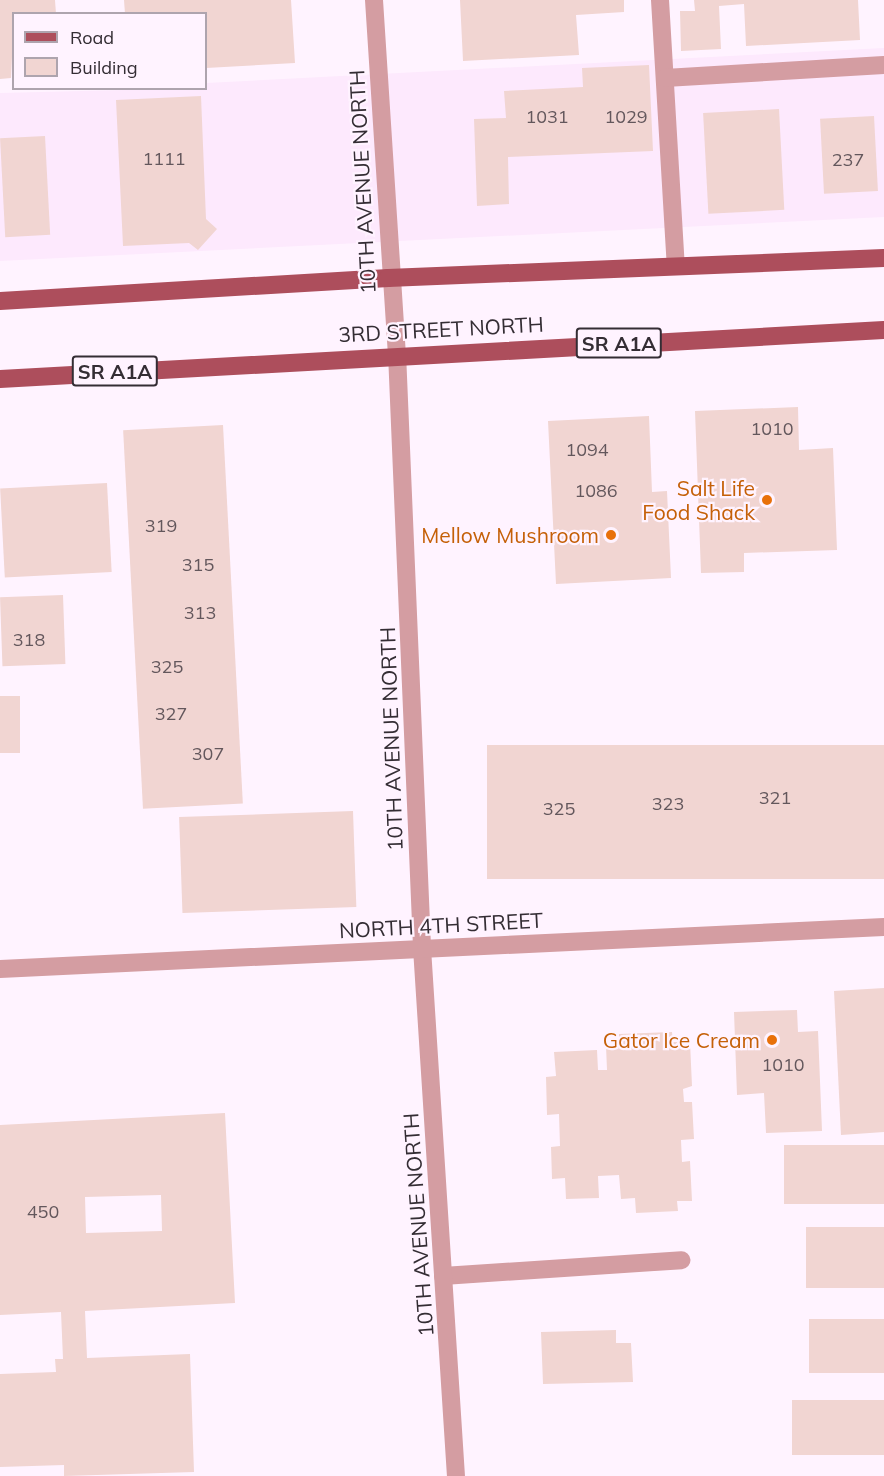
<!DOCTYPE html>
<html>
<head>
<meta charset="utf-8">
<style>
	body { margin:0 }
	#map { position:relative; width:884px; height:1476px; overflow:hidden; background:#fff3ff; font-family:Mulish,sans-serif }
	div>[style] { position:absolute }
	.built>* { inset:0; background:#fde9fd }
	.building>* { inset:0; background:#f1d5d2; transform-origin:0 0 }
	.lane>* { height:18px; margin:-9px; padding:0 9px; transform-origin:9px; border-radius:9px; background:#d49da2 }
	.street>* { height:18px; margin:-9px; padding:0 9px; transform-origin:9px; border-radius:9px; background:#d49da2 }
	.primary>* { height:18px; margin:-9px; padding:0 9px; transform-origin:9px; border-radius:9px; background:#ad4e5c }
	.dots>* { width:16px; height:16px; translate:-50% -50%; box-sizing:border-box; border:3px solid #fff3ff; border-radius:50% }
	span { translate:-50% -50%; white-space:nowrap; text-align:center; line-height:1.15; -webkit-text-stroke:4.5px #fff3ff; paint-order:stroke }
	.number-label { font-size:18px; color:#63575c }
	.number-label span { -webkit-text-stroke-width:0 }
	.shield-label span { padding:2px 4px; background:#fff3ff; border:2px solid; border-radius:4px; -webkit-text-stroke-width:0 }
	.shield-label { font-size:20px; color:#342d34; font-weight:700 }
	.street-label { font-size:21px; color:#342d34 }
	.food-label { font-size:21px; color:#c56008 }
	.right { translate:-100% -50%; text-align:right }
	.legend { position:absolute; left:12px; top:12px; width:195px; height:78px; box-sizing:border-box; background:#fff3ff; border:2px solid #aea4ae; margin:0; padding:8px 10px; list-style:none; font-size:18px; color:#342d34 }
	.legend li { display:flex; align-items:center; gap:12px; height:30px }
	.legend b { width:30px; border:2px solid #aea4ae }
</style>
</head>
<body>
<div id="map">
	<div class="built">
		<div style="clip-path:polygon(884px 48px,884px 217px,0 261px,0 93px,206px 88px,206px 83px)"></div>
	</div>
	<div class="building">
		<div style="clip-path:polygon(0 0,55px 0,56px 14px,14px 14px,11px 78px,0 79px)"></div>
		<div style="clip-path:polygon(124px 0,291px 0,295px 63px,206px 68px,206px 14px,125px 14px)"></div>
		<div style="clip-path:polygon(460px 0,624px 0,624px 12px,576px 15px,579px 55px,463px 61px)"></div>
		<div style="clip-path:polygon(694px 0,858px 0,860px 40px,746px 46px,744px 4px,719px 6px,721px 49px,681px 51px,680px 11px,695px 11px)"></div>
		<div style="clip-path:polygon(649px 65px,653px 151px,508px 157px,509px 204px,477px 206px,474px 119px,506px 118px,504px 91px,583px 87px,582px 68px)"></div>
		<div style="clip-path:polygon(201px 96px,206px 219px,217px 229px,198px 250px,189px 243px,123px 246px,116px 100px)"></div>
		<div style="left:779px;top:109px;width:101px;height:76px;rotate:87deg"></div>
		<div style="left:874px;top:116px;width:75px;height:54px;rotate:87deg"></div>
		<div style="left:45px;top:136px;width:99px;height:45px;rotate:87deg"></div>
		<div style="clip-path:polygon(798px 407px,799px 450px,833px 448px,837px 550px,744px 553px,744px 572px,701px 573px,695px 411px)"></div>
		<div style="clip-path:polygon(649px 416px,652px 492px,667px 491px,671px 578px,556px 584px,548px 421px)"></div>
		<div style="left:223px;top:425px;width:379px;height:100px;rotate:87deg"></div>
		<div style="left:107px;top:483px;width:89px;height:107px;rotate:87deg"></div>
		<div style="left:63px;top:595px;width:69px;height:63px;rotate:88deg"></div>
		<div style="left:0;top:696px;width:20px;height:57px"></div>
		<div style="left:884px;top:745px;width:134px;height:397px;rotate:90deg"></div>
		<div style="left:353px;top:811px;width:96px;height:174px;rotate:88deg"></div>
		<div style="clip-path:polygon(884px 988px,884px 1132px,841px 1135px,834px 991px)"></div>
		<div style="clip-path:polygon(797px 1010px,798px 1032px,818px 1031px,822px 1131px,766px 1133px,764px 1093px,737px 1095px,734px 1012px)"></div>
		<div style="clip-path:polygon(672px 1032px,673px 1042px,690px 1042px,692px 1086px,683px 1089px,684px 1102px,692px 1102px,694px 1139px,681px 1140px,682px 1162px,690px 1161px,692px 1201px,677px 1201px,678px 1211px,636px 1213px,635px 1198px,621px 1199px,619px 1175px,598px 1176px,599px 1198px,566px 1199px,565px 1178px,552px 1179px,551px 1147px,560px 1146px,559px 1114px,547px 1115px,546px 1077px,556px 1076px,554px 1052px,597px 1050px,598px 1070px,607px 1070px,606px 1046px,619px 1045px,619px 1034px)"></div>
		<div style="clip-path:polygon(evenodd,225px 1113px,235px 1303px,85px 1311px,87px 1358px,190px 1354px,194px 1472px,64px 1476px,64px 1465px,0 1467px,0 1374px,56px 1372px,55px 1359px,63px 1359px,61px 1312px,0 1315px,0 1125px,225px 1113px,161px 1195px,162px 1231px,86px 1233px,85px 1197px,161px 1195px)"></div>
		<div style="left:884px;top:1145px;width:59px;height:100px;rotate:90deg"></div>
		<div style="left:884px;top:1227px;width:61px;height:78px;rotate:90deg"></div>
		<div style="left:884px;top:1319px;width:54px;height:75px;rotate:90deg"></div>
		<div style="clip-path:polygon(616px 1330px,616px 1343px,631px 1343px,633px 1382px,543px 1384px,541px 1332px)"></div>
		<div style="left:884px;top:1400px;width:55px;height:92px;rotate:90deg"></div>
	</div>
	<div class="lane">
		<div style="left:660px;top:0;width:266px;rotate:86.6deg"></div>
		<div style="left:665px;top:78px;width:219px;rotate:-3.4deg"></div>
		<div style="left:443px;top:1276px;width:239px;rotate:-3.8deg"></div>
	</div>
	<div class="street">
		<div style="left:374px;top:0;width:354px;rotate:86.3deg"></div>
		<div style="left:397px;top:353px;width:596px;rotate:87.59deg"></div>
		<div style="left:422px;top:948px;width:529px;rotate:86.32deg"></div>
		<div style="left:0;top:969px;width:885px;rotate:-2.72deg"></div>
	</div>
	<div class="primary">
		<div style="left:0;top:301px;width:389px;rotate:-3.4deg"></div>
		<div style="left:388px;top:278px;width:496px;rotate:-2.3deg"></div>
		<div style="left:0;top:379px;width:885px;rotate:-3.17deg"></div>
	</div>
	<div class="dots">
		<div style="left:767px;top:500px;background:#e8710a"></div>
		<div style="left:611px;top:535px;background:#e8710a"></div>
		<div style="left:772px;top:1040px;background:#e8710a"></div>
	</div>
	<div class="number-label">
		<span style="left:547px;top:117px">1031</span>
		<span style="left:626px;top:117px">1029</span>
		<span style="left:164px;top:159px">1111</span>
		<span style="left:848px;top:160px">237</span>
		<span style="left:772px;top:429px">1010</span>
		<span style="left:587px;top:450px">1094</span>
		<span style="left:596px;top:491px">1086</span>
		<span style="left:161px;top:526px">319</span>
		<span style="left:198px;top:565px">315</span>
		<span style="left:200px;top:613px">313</span>
		<span style="left:29px;top:640px">318</span>
		<span style="left:167px;top:667px">325</span>
		<span style="left:171px;top:714px">327</span>
		<span style="left:208px;top:754px">307</span>
		<span style="left:775px;top:798px">321</span>
		<span style="left:668px;top:804px">323</span>
		<span style="left:559px;top:809px">325</span>
		<span style="left:783px;top:1065px">1010</span>
		<span style="left:43px;top:1212px">450</span>
	</div>
	<div class="shield-label">
		<span style="left:619px;top:343px">SR A1A</span>
		<span style="left:115px;top:371px">SR A1A</span>
	</div>
	<div class="street-label">
		<span style="left:362px;top:182px;rotate:-93deg">10TH AVENUE NORTH</span>
		<span style="left:441px;top:329px;rotate:-3deg">3RD STREET NORTH</span>
		<span style="left:391px;top:739px;rotate:-92deg">10TH AVENUE NORTH</span>
		<span style="left:441px;top:925px;rotate:-3deg">NORTH 4TH STREET</span>
		<span style="left:418px;top:1225px;rotate:-94deg">10TH AVENUE NORTH</span>
	</div>
	<div class="food-label">
		<span class="right" style="left:755px;top:500px">Salt Life<br>Food Shack</span>
		<span class="right" style="left:599px;top:535px">Mellow Mushroom</span>
		<span class="right" style="left:760px;top:1040px">Gator Ice Cream</span>
	</div>
	<ul class="legend">
	<li><b style="height:8px;background:#ad4e5c"></b>Road</li>
	<li><b style="height:16px;background:#f1d5d2"></b>Building</li>
	</ul>
</div>
</body>
</html>
